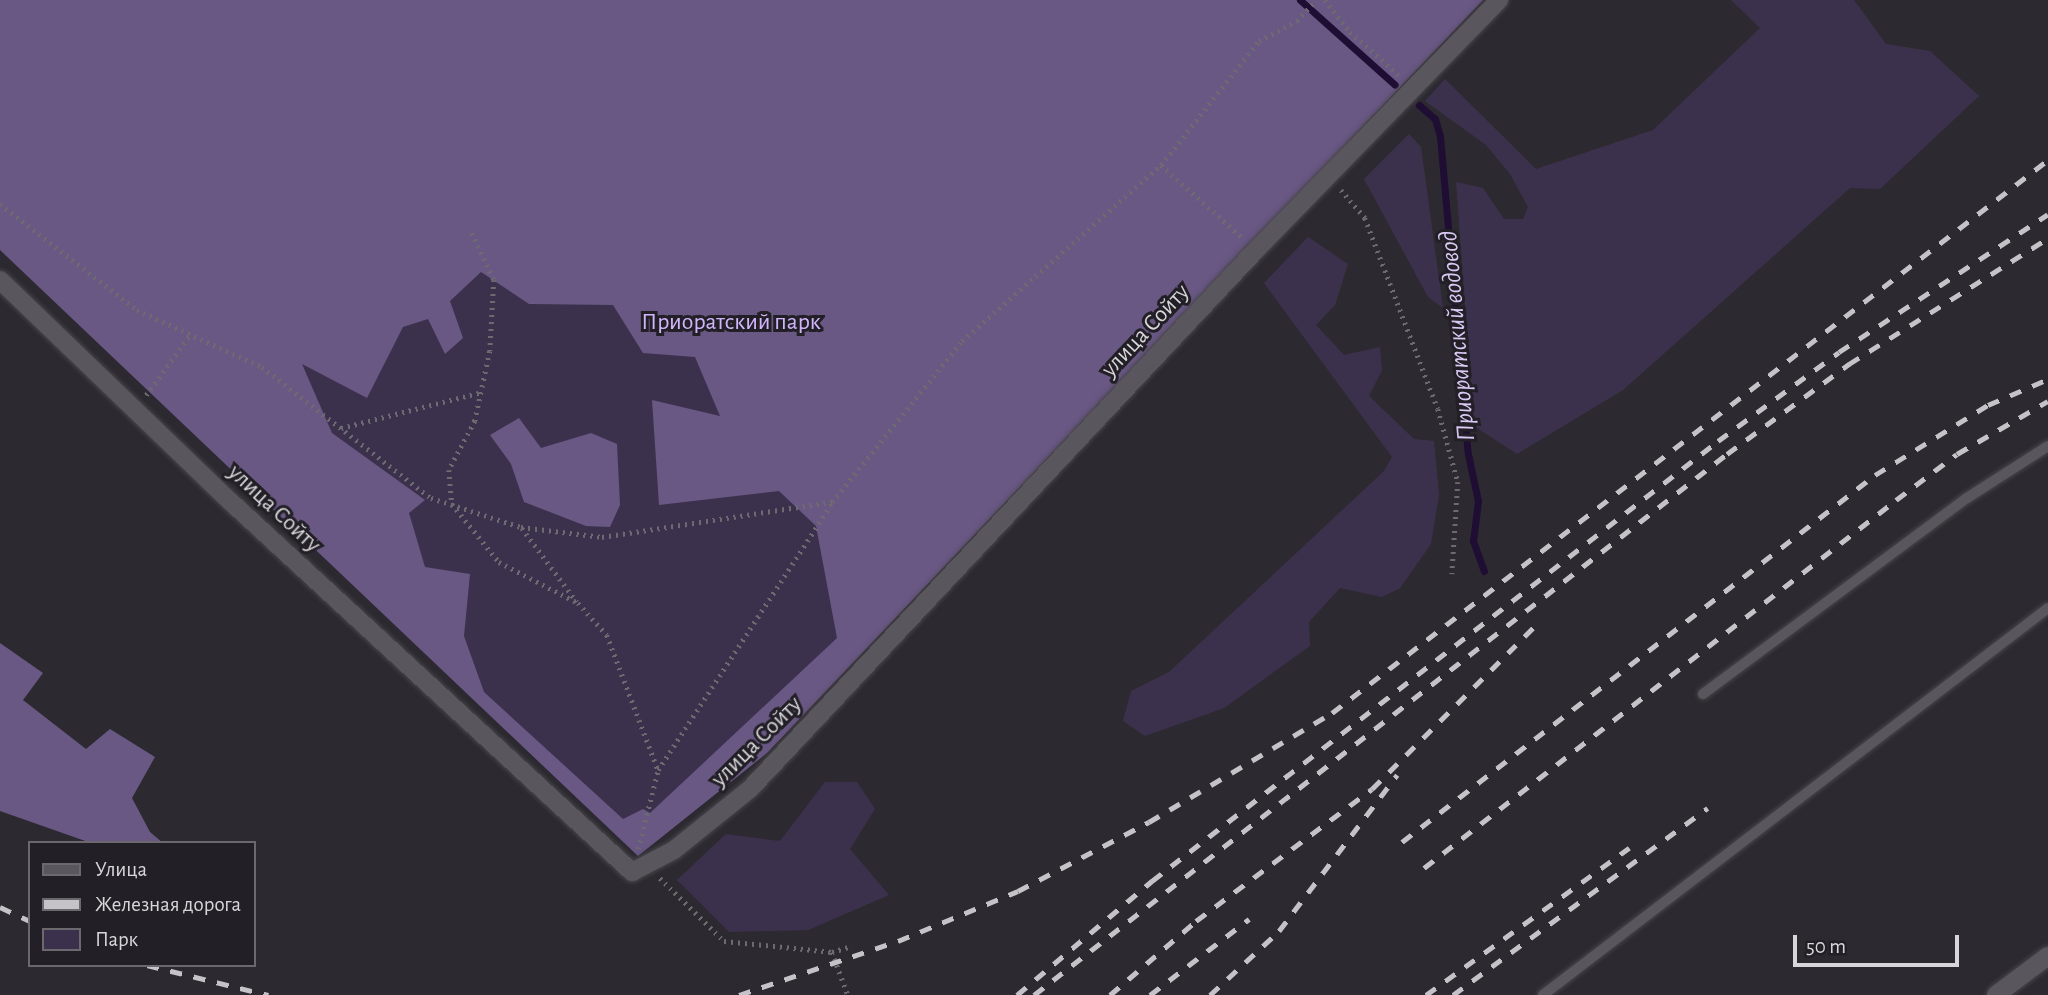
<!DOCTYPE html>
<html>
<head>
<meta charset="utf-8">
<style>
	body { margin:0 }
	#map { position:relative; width:2048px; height:995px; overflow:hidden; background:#2c2a30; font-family:"Alegreya Sans",sans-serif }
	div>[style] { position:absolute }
	.green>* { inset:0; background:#3c314d }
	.forest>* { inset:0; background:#695784 }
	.stream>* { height:7px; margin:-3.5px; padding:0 3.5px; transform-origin:3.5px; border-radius:3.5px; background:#1f0d33 }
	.path>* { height:4.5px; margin-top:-2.25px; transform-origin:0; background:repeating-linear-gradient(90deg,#6d6b70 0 2px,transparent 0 7px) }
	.roads { filter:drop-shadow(0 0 2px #47454a) drop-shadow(0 0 2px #47454a) }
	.service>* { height:10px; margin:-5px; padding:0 5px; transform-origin:5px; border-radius:5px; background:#59565d }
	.minor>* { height:18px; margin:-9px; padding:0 9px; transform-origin:9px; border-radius:9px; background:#59565d }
	.rail>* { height:5px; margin-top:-2.5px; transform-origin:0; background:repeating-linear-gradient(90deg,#c5c3c7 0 12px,transparent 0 24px) }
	span { translate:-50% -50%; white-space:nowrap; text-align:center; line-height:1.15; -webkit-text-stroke:6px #222026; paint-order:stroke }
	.park-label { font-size:24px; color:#d1b4fc }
	.street-label { font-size:24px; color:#d8d6da }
	.water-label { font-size:26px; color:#d9c8f4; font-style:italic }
	.legend { position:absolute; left:28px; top:841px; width:228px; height:126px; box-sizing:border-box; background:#222026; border:2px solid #6b696e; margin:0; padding:9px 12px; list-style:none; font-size:21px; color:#d8d6da }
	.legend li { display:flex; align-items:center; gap:14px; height:35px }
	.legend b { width:35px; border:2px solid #6b696e }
	.scale { position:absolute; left:1793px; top:935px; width:166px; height:32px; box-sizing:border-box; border:4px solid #d8d6da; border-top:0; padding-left:9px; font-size:21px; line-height:24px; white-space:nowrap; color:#d8d6da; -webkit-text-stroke:5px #222026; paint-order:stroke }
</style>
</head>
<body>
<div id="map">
	<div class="green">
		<div style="clip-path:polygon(0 0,1483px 0,767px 753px,638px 856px,0 250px)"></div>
		<div style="clip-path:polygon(1731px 0,1854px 0,1886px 44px,1930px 51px,1979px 96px,1880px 189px,1850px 188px,1623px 390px,1517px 454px,1474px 426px,1456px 182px,1483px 188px,1504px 219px,1523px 219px,1528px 207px,1510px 174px,1486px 145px,1425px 101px,1445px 79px,1536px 169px,1653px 130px,1760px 28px)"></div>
		<div style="clip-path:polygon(1409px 134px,1421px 147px,1443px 308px,1428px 297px,1364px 179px)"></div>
		<div style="clip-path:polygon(1308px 237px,1348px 264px,1335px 305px,1316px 325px,1344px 355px,1380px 347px,1382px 370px,1369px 396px,1414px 439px,1434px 441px,1439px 495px,1431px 544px,1400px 588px,1382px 597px,1340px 588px,1309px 622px,1310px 646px,1224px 708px,1145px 736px,1123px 721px,1131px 691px,1169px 672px,1384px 471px,1392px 457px,1264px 283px)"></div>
		<div style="clip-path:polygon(825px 782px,857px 782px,875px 809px,850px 849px,889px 895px,808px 930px,729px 932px,677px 880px,726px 834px,780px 841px)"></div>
	</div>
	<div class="forest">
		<div style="clip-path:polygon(evenodd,0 0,1483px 0,767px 753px,638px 856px,0 250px,0 0,481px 272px,529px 304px,613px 305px,643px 353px,695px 357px,720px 416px,652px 400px,659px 505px,779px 491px,816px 526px,837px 638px,650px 813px,643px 809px,623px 819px,484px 692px,464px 636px,470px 574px,425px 567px,409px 513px,425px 500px,332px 433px,302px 364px,367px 398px,403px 327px,428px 319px,445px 354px,463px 338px,450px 301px,481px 272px)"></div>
		<div style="clip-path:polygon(519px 418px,541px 448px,591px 433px,617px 444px,620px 505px,610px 527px,586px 526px,524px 502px,511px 464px,490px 435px)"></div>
		<div style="clip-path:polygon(0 643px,43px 673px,23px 700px,86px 749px,110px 729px,155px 757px,132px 798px,150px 832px,163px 843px,91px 843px,0 811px)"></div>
	</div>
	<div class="stream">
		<div style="left:1300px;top:0;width:127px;rotate:41.8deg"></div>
		<div style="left:1419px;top:105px;width:21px;rotate:41deg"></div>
		<div style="left:1435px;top:119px;width:18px;rotate:74deg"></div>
		<div style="left:1440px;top:136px;width:319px;rotate:85deg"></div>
		<div style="left:1468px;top:454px;width:48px;rotate:78deg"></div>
		<div style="left:1478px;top:501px;width:40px;rotate:97.1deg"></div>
		<div style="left:1473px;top:541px;width:32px;rotate:70deg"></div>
	</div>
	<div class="path">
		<div style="left:1325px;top:0;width:41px;rotate:52deg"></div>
		<div style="left:1350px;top:32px;width:68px;rotate:41.4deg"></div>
		<div style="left:1161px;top:165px;width:111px;rotate:41.7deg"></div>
		<div style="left:1341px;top:190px;width:37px;rotate:49deg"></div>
		<div style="left:1365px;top:218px;width:204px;rotate:69.1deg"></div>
		<div style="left:1438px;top:409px;width:76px;rotate:74.7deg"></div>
		<div style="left:1458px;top:482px;width:92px;rotate:93.7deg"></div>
		<div style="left:0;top:204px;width:173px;rotate:37.7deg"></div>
		<div style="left:137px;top:310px;width:137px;rotate:24.5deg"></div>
		<div style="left:262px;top:367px;width:214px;rotate:37.8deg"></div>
		<div style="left:431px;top:498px;width:95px;rotate:17.9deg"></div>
		<div style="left:521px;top:527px;width:82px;rotate:7deg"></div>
		<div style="left:602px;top:537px;width:233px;rotate:-8.7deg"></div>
		<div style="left:832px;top:502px;width:207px;rotate:-51.1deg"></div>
		<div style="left:962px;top:341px;width:266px;rotate:-41.5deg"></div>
		<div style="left:1161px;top:165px;width:158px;rotate:-51.7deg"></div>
		<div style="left:1259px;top:41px;width:43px;rotate:-27.8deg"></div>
		<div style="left:1297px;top:21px;width:28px;rotate:-48deg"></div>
		<div style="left:472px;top:233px;width:52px;rotate:64.9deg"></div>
		<div style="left:494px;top:280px;width:71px;rotate:93.2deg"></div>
		<div style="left:490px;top:351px;width:72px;rotate:102.1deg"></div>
		<div style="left:475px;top:421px;width:55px;rotate:118deg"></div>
		<div style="left:449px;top:470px;width:34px;rotate:85deg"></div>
		<div style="left:452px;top:504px;width:75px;rotate:51deg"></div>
		<div style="left:499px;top:562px;width:89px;rotate:27.4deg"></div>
		<div style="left:578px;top:603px;width:43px;rotate:47.8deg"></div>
		<div style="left:607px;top:635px;width:144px;rotate:69.3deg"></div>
		<div style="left:146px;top:395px;width:74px;rotate:-53.7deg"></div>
		<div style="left:341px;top:428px;width:146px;rotate:-14.3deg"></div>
		<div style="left:522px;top:528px;width:92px;rotate:53.4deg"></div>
		<div style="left:638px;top:849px;width:81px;rotate:-75.8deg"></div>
		<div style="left:658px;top:770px;width:319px;rotate:-56.9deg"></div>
		<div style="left:660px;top:878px;width:90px;rotate:44.5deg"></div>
		<div style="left:724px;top:941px;width:109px;rotate:5.8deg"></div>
		<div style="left:832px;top:952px;width:46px;rotate:69.6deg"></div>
		<div style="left:832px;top:952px;width:21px;rotate:-17deg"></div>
	</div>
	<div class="roads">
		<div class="service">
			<div style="left:1703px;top:694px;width:329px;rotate:-36.6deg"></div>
			<div style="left:1967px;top:498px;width:96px;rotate:-32.7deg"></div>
			<div style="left:1543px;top:995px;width:636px;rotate:-37.46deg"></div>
		</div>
		<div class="minor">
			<div style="left:0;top:280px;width:320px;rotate:43.9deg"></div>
			<div style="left:231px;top:502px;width:546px;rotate:42.7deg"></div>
			<div style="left:632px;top:872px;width:47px;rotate:-27.6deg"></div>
			<div style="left:674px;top:850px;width:97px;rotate:-38.8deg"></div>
			<div style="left:750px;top:789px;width:739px;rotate:-46.81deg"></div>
			<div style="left:1256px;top:250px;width:349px;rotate:-45.8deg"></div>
			<div style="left:1996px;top:995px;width:65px;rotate:-36.9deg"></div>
		</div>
	</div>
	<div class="rail">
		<div style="left:1402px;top:842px;width:599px;rotate:-37.81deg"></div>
		<div style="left:1875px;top:475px;width:133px;rotate:-31.8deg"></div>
		<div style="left:1988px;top:405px;width:65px;rotate:-23.4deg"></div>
		<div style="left:1424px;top:868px;width:599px;rotate:-37.94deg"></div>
		<div style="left:1896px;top:500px;width:76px;rotate:-37deg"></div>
		<div style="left:1957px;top:454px;width:105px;rotate:-30.2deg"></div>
		<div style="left:0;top:907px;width:33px;rotate:25deg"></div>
		<div style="left:147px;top:965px;width:125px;rotate:13.9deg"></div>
		<div style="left:739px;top:995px;width:168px;rotate:-18.8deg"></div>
		<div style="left:898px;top:941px;width:130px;rotate:-22.6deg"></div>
		<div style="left:1018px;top:891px;width:148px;rotate:-27.8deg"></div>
		<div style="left:1149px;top:822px;width:213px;rotate:-30.8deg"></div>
		<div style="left:1332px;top:713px;width:905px;rotate:-37.68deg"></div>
		<div style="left:1017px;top:995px;width:177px;rotate:-40.2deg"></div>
		<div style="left:1152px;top:881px;width:717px;rotate:-37.86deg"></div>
		<div style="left:1718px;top:441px;width:150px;rotate:-36.3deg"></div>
		<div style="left:1839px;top:352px;width:250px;rotate:-33.4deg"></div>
		<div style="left:1034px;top:995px;width:879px;rotate:-37.98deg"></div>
		<div style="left:1727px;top:454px;width:152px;rotate:-36.4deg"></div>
		<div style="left:1849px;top:364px;width:236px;rotate:-32.3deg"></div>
		<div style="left:1110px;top:995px;width:113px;rotate:-40.7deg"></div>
		<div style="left:1196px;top:921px;width:220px;rotate:-36.9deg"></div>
		<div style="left:1372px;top:789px;width:229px;rotate:-45deg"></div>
		<div style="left:1150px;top:995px;width:125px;rotate:-37.5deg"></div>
		<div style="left:1210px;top:995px;width:94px;rotate:-42.8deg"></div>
		<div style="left:1279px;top:931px;width:196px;rotate:-52.9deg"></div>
		<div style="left:1426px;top:995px;width:251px;rotate:-35.9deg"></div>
		<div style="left:1453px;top:995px;width:316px;rotate:-36.3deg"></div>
	</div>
	<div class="park-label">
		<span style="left:731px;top:323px">Приоратский парк</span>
	</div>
	<div class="street-label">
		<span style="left:1146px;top:331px;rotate:-47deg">улица Сойту</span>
		<span style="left:274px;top:509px;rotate:43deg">улица Сойту</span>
		<span style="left:757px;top:742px;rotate:-45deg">улица Сойту</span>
	</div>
	<div class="water-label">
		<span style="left:1458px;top:336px;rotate:-95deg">Приоратский водовод</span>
	</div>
	<ul class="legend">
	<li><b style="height:9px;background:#59565d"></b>Улица</li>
	<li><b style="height:9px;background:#c5c3c7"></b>Железная дорога</li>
	<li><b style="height:19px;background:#3c314d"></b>Парк</li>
	</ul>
	<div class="scale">50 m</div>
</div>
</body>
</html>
